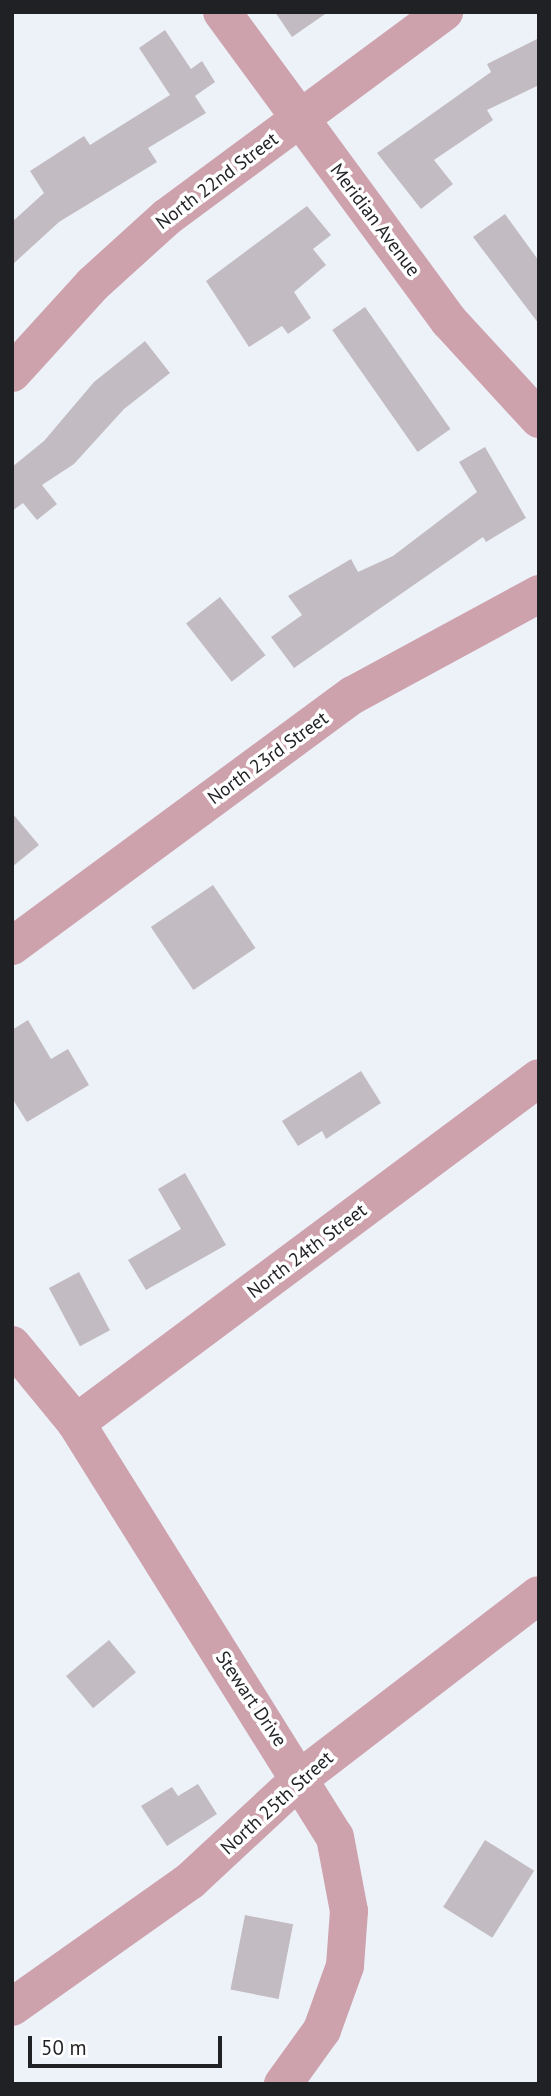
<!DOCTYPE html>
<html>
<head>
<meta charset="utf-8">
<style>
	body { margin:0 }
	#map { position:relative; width:551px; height:2096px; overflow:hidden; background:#edf2f9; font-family:"PT Sans",sans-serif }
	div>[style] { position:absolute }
	.building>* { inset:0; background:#c2bcc2; transform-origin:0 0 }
	.minor>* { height:38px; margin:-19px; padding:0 19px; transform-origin:19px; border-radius:19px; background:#cda2ad }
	span { translate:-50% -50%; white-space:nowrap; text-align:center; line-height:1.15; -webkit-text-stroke:7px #fff; paint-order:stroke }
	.street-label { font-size:19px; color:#1f2124 }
	.frame { position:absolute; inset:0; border:14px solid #1f2124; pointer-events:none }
	.scale { position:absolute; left:28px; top:2036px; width:194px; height:32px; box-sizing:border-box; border:4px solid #1f2124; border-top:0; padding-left:9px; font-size:21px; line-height:24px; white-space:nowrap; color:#1f2124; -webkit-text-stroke:5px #fff; paint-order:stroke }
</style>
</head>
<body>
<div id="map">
	<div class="building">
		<div style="clip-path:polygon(275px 12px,328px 12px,292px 37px)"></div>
		<div style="clip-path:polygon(165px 30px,191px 69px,202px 61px,215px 82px,195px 96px,206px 113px,148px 148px,157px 162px,59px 222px,12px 265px,12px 222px,44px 193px,30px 171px,84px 136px,90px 145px,170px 95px,139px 48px)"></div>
		<div style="clip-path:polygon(539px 38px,539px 85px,487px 110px,493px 120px,434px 160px,453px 184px,421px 209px,377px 153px,491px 72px,487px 64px)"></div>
		<div style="clip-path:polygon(307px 206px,331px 235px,313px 249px,326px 265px,294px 292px,311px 318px,288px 334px,282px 326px,249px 347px,206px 281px)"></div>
		<div style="clip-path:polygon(505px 214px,539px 261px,539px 324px,473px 237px)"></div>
		<div style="left:365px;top:307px;width:149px;height:40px;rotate:55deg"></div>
		<div style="clip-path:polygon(145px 341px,170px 373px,124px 409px,74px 464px,42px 485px,57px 504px,37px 520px,23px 503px,12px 511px,12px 467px,44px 441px,94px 382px)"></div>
		<div style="clip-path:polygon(485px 447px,526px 518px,486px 542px,483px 537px,294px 668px,271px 637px,302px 615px,288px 596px,351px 559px,358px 572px,393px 556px,477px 492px,459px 462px)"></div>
		<div style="left:220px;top:597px;width:74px;height:43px;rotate:52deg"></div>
		<div style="clip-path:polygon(12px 813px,39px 845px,12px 867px)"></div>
		<div style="left:213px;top:885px;width:76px;height:75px;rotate:56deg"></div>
		<div style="clip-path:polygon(28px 1020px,51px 1059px,68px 1049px,89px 1085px,27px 1122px,12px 1098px,12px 1030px)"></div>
		<div style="clip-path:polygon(361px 1071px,381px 1103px,326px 1139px,322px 1131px,298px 1146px,282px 1121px)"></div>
		<div style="clip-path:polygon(185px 1173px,226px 1245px,146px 1290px,128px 1260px,181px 1229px,158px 1189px)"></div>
		<div style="left:79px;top:1272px;width:66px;height:34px;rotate:62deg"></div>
		<div style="left:109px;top:1640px;width:42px;height:56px;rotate:50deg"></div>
		<div style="clip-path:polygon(198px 1784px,217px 1814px,167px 1846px,141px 1806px,172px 1787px,178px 1796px)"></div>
		<div style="left:485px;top:1840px;width:58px;height:79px;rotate:32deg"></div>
		<div style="left:245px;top:1915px;width:49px;height:76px;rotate:11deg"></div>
	</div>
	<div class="minor">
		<div style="left:222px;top:12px;width:383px;rotate:53.7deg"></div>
		<div style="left:449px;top:321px;width:133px;rotate:47.4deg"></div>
		<div style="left:12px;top:373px;width:120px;rotate:-47.7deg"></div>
		<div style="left:93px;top:284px;width:100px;rotate:-42.2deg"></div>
		<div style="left:167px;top:217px;width:345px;rotate:-36.5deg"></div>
		<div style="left:12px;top:946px;width:423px;rotate:-36.4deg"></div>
		<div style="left:353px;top:695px;width:212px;rotate:-28.5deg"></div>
		<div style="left:12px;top:1345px;width:101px;rotate:50.6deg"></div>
		<div style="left:76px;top:1423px;width:488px;rotate:58deg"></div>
		<div style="left:335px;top:1837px;width:75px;rotate:79.3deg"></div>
		<div style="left:349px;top:1911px;width:55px;rotate:94.2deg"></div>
		<div style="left:345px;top:1966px;width:68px;rotate:109.8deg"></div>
		<div style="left:322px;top:2030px;width:67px;rotate:125.8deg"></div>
		<div style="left:76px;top:1423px;width:577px;rotate:-36.69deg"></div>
		<div style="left:12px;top:2007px;width:218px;rotate:-35.3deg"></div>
		<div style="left:190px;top:1881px;width:154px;rotate:-42.9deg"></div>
		<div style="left:303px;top:1776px;width:297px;rotate:-37.5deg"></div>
	</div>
	<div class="street-label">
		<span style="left:217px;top:181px;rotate:-37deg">North 22nd Street</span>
		<span style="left:375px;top:220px;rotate:53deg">Meridian Avenue</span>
		<span style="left:268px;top:758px;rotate:-36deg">North 23rd Street</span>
		<span style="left:307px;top:1251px;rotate:-37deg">North 24th Street</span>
		<span style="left:251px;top:1699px;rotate:56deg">Stewart Drive</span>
		<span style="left:277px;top:1803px;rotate:-42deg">North 25th Street</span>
	</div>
	<div class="frame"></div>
	<div class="scale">50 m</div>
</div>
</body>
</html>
